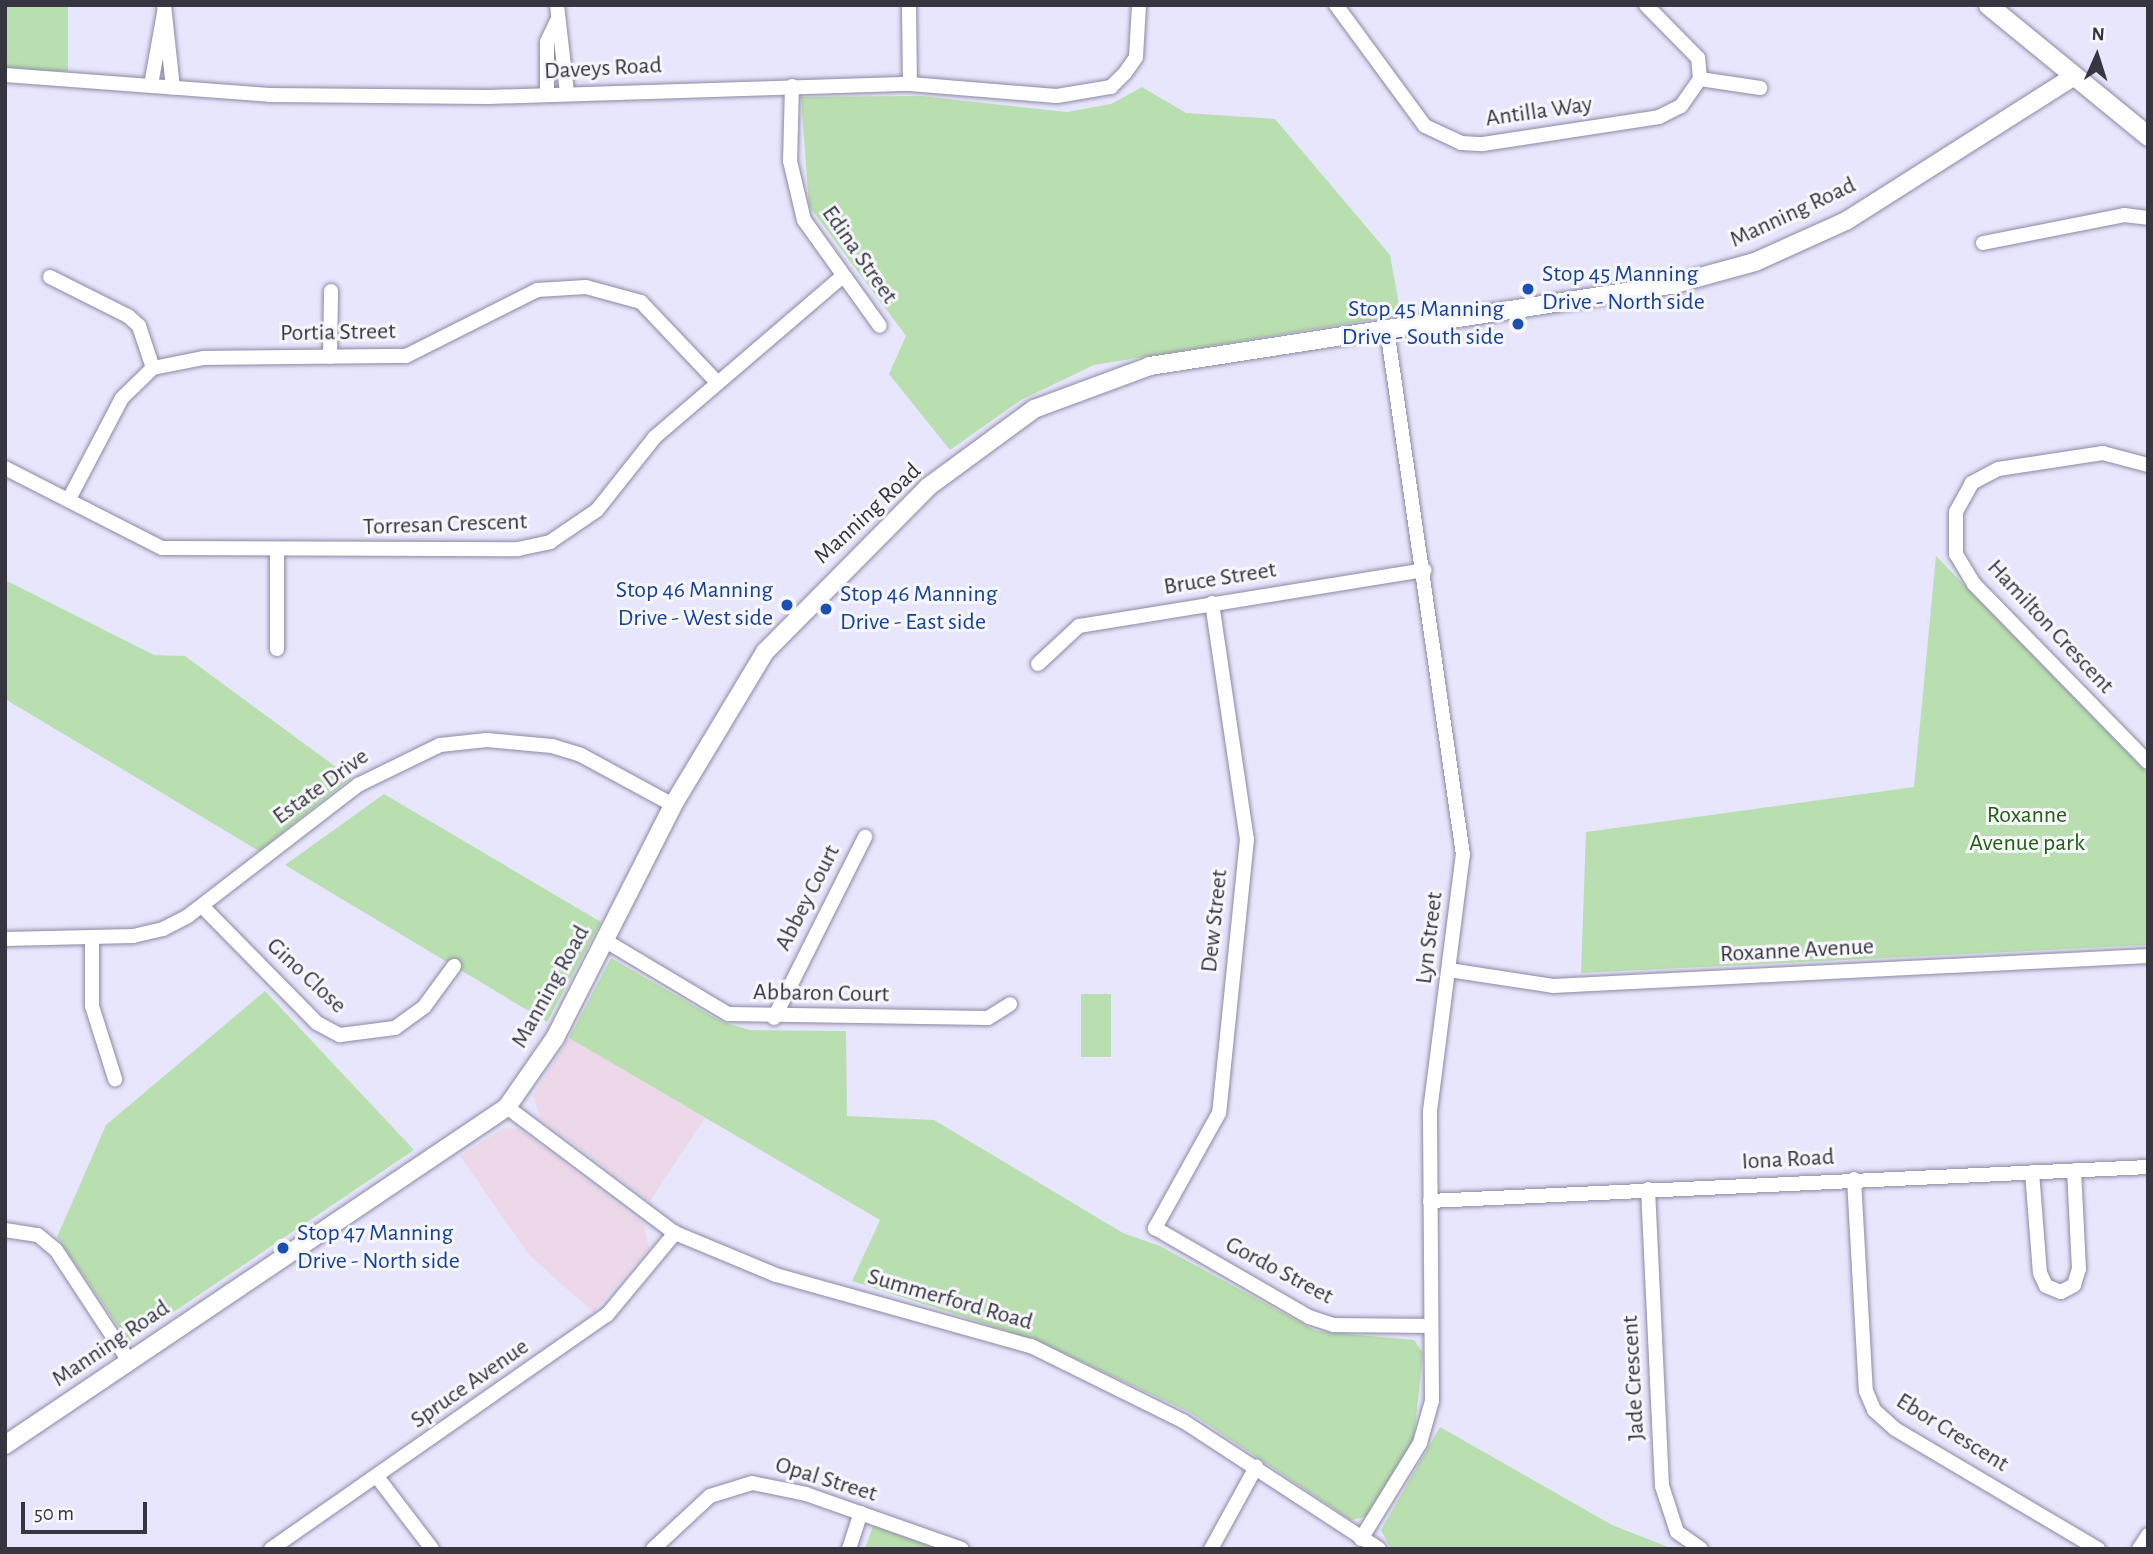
<!DOCTYPE html>
<html>
<head>
<meta charset="utf-8">
<style>
	body { margin:0 }
	#map { position:relative; width:2153px; height:1554px; overflow:hidden; background:#e8e6fd; font-family:"Alegreya Sans",sans-serif }
	div>[style] { position:absolute }
	.commercial>* { inset:0; background:#ecd8e8 }
	.green>* { inset:0; background:#b9dfb0; transform-origin:0 0 }
	.roads { filter:drop-shadow(0 0 2px #8c89a3) drop-shadow(0 0 2px #8c89a3) }
	.minor>* { height:14px; margin:-7px; padding:0 7px; transform-origin:7px; border-radius:7px; background:#fff }
	.tertiary>* { height:18px; margin:-9px; padding:0 9px; transform-origin:9px; border-radius:9px; background:#fff }
	.secondary>* { height:19px; margin:-9.5px; padding:0 9.5px; transform-origin:9.5px; border-radius:9.5px; background:#fff }
	.dots>* { width:19px; height:19px; translate:-50% -50%; box-sizing:border-box; border:4px solid #f6f6fb; border-radius:50% }
	span { translate:-50% -50%; white-space:nowrap; text-align:center; line-height:1.15; -webkit-text-stroke:6px #f6f6fb; paint-order:stroke }
	.street-label { font-size:24px; color:#363540 }
	.transit-label { font-size:24px; color:#164399 }
	.left { translate:0 -50%; text-align:left }
	.right { translate:-100% -50%; text-align:right }
	.park-label { font-size:24px; color:#235f13 }
	.frame { position:absolute; inset:0; border:7px solid #363540; pointer-events:none }
	.north { position:absolute; left:2062px; top:21px; width:70px; height:70px; -webkit-text-stroke:5px #f6f6fb; paint-order:stroke; rotate:3deg; font-size:19px; font-weight:700; line-height:28px; text-align:center; color:#363540 }
	.north::after { content:''; display:block; margin:auto; width:24px; height:32px; background:#363540; clip-path:polygon(50% 0,100% 100%,50% 72%,0 100%) }
	.scale { position:absolute; left:21px; top:1502px; width:126px; height:32px; box-sizing:border-box; border:4px solid #363540; border-top:0; padding-left:9px; font-size:21px; line-height:24px; white-space:nowrap; color:#363540; -webkit-text-stroke:5px #f6f6fb; paint-order:stroke }
</style>
</head>
<body>
<div id="map">
	<div class="commercial">
		<div style="clip-path:polygon(569px 1038px,705px 1118px,650px 1201px,541px 1119px,533px 1096px)"></div>
		<div style="clip-path:polygon(504px 1128px,519px 1129px,644px 1224px,649px 1248px,593px 1312px,529px 1255px,460px 1156px)"></div>
	</div>
	<div class="green">
		<div style="left:5px;top:5px;width:63px;height:66px"></div>
		<div style="clip-path:polygon(1142px 87px,1186px 113px,1275px 119px,1390px 255px,1401px 315px,1094px 365px,1021px 400px,950px 450px,889px 374px,906px 336px,809px 206px,801px 97px,921px 96px,1067px 112px,1111px 104px)"></div>
		<div style="clip-path:polygon(1936px 556px,2148px 774px,2148px 945px,1581px 973px,1586px 832px,1914px 787px)"></div>
		<div style="clip-path:polygon(5px 580px,154px 655px,185px 656px,351px 778px,259px 851px,5px 699px)"></div>
		<div style="clip-path:polygon(384px 794px,601px 922px,547px 1022px,285px 865px)"></div>
		<div style="clip-path:polygon(611px 958px,722px 1022px,750px 1030px,846px 1031px,847px 1116px,934px 1120px,1123px 1233px,1160px 1246px,1316px 1331px,1414px 1340px,1423px 1353px,1414px 1438px,1369px 1516px,1351px 1520px,1189px 1412px,1038px 1341px,852px 1281px,880px 1220px,569px 1038px)"></div>
		<div style="clip-path:polygon(265px 991px,414px 1150px,129px 1342px,57px 1237px,106px 1125px)"></div>
		<div style="left:1081px;top:994px;width:30px;height:63px"></div>
		<div style="clip-path:polygon(1440px 1427px,1612px 1525px,1673px 1549px,1391px 1549px,1381px 1530px)"></div>
		<div style="clip-path:polygon(873px 1526px,937px 1549px,865px 1549px)"></div>
	</div>
	<div class="roads">
		<div class="minor">
			<div style="left:164px;top:5px;width:83px;rotate:83.8deg"></div>
			<div style="left:557px;top:5px;width:89px;rotate:83.5deg"></div>
			<div style="left:909px;top:5px;width:79px;rotate:89.3deg"></div>
			<div style="left:1336px;top:5px;width:150px;rotate:53.7deg"></div>
			<div style="left:1425px;top:126px;width:40px;rotate:25deg"></div>
			<div style="left:1461px;top:143px;width:22px;rotate:3deg"></div>
			<div style="left:1483px;top:144px;width:178px;rotate:-8.7deg"></div>
			<div style="left:1659px;top:117px;width:25px;rotate:-27deg"></div>
			<div style="left:1681px;top:106px;width:33px;rotate:-55deg"></div>
			<div style="left:1700px;top:79px;width:21px;rotate:-95deg"></div>
			<div style="left:1698px;top:58px;width:74px;rotate:-134.5deg"></div>
			<div style="left:5px;top:75px;width:265px;rotate:4.3deg"></div>
			<div style="left:269px;top:95px;width:220px;rotate:0.5deg"></div>
			<div style="left:489px;top:97px;width:421px;rotate:-1.8deg"></div>
			<div style="left:910px;top:84px;width:147px;rotate:4.7deg"></div>
			<div style="left:1057px;top:96px;width:55px;rotate:-9.5deg"></div>
			<div style="left:1111px;top:87px;width:20px;rotate:-45deg"></div>
			<div style="left:1125px;top:73px;width:19px;rotate:-55deg"></div>
			<div style="left:1136px;top:57px;width:52px;rotate:-86.7deg"></div>
			<div style="left:1700px;top:79px;width:61px;rotate:8.5deg"></div>
			<div style="left:151px;top:85px;width:73px;rotate:-79.8deg"></div>
			<div style="left:792px;top:86px;width:75px;rotate:91.5deg"></div>
			<div style="left:790px;top:161px;width:61px;rotate:76.7deg"></div>
			<div style="left:804px;top:220px;width:130px;rotate:54.4deg"></div>
			<div style="left:547px;top:95px;width:53px;rotate:-90deg"></div>
			<div style="left:547px;top:42px;width:23px;rotate:-65deg"></div>
			<div style="left:1983px;top:243px;width:144px;rotate:-11.2deg"></div>
			<div style="left:2124px;top:215px;width:24px;rotate:7deg"></div>
			<div style="left:50px;top:277px;width:87px;rotate:26.6deg"></div>
			<div style="left:128px;top:316px;width:15px;rotate:42deg"></div>
			<div style="left:139px;top:326px;width:44px;rotate:71.6deg"></div>
			<div style="left:330px;top:357px;width:66px;rotate:-89.1deg"></div>
			<div style="left:2148px;top:465px;width:47px;rotate:-165.1deg"></div>
			<div style="left:2103px;top:453px;width:106px;rotate:171.3deg"></div>
			<div style="left:1998px;top:469px;width:30px;rotate:152deg"></div>
			<div style="left:1972px;top:483px;width:33px;rotate:119deg"></div>
			<div style="left:1956px;top:512px;width:42px;rotate:90deg"></div>
			<div style="left:1956px;top:554px;width:35px;rotate:59deg"></div>
			<div style="left:1974px;top:584px;width:249px;rotate:45.7deg"></div>
			<div style="left:5px;top:468px;width:176px;rotate:27deg"></div>
			<div style="left:162px;top:548px;width:356px;rotate:0.2deg"></div>
			<div style="left:518px;top:549px;width:33px;rotate:-12deg"></div>
			<div style="left:550px;top:542px;width:57px;rotate:-34.2deg"></div>
			<div style="left:597px;top:510px;width:93px;rotate:-51.5deg"></div>
			<div style="left:655px;top:437px;width:246px;rotate:-40.6deg"></div>
			<div style="left:69px;top:499px;width:114px;rotate:-62.3deg"></div>
			<div style="left:122px;top:398px;width:43px;rotate:-44.1deg"></div>
			<div style="left:153px;top:368px;width:52px;rotate:-11.1deg"></div>
			<div style="left:204px;top:358px;width:202px;rotate:-0.6deg"></div>
			<div style="left:406px;top:356px;width:147px;rotate:-26.7deg"></div>
			<div style="left:537px;top:290px;width:49px;rotate:-3.5deg"></div>
			<div style="left:586px;top:287px;width:57px;rotate:15.3deg"></div>
			<div style="left:641px;top:302px;width:109px;rotate:46.5deg"></div>
			<div style="left:1212px;top:603px;width:239px;rotate:81.6deg"></div>
			<div style="left:1247px;top:839px;width:275px;rotate:95.8deg"></div>
			<div style="left:1219px;top:1113px;width:132px;rotate:119.1deg"></div>
			<div style="left:1155px;top:1228px;width:178px;rotate:30deg"></div>
			<div style="left:1309px;top:1317px;width:26px;rotate:18deg"></div>
			<div style="left:1334px;top:1325px;width:97px;rotate:0.6deg"></div>
			<div style="left:277px;top:649px;width:98px;rotate:-90deg"></div>
			<div style="left:1038px;top:664px;width:56px;rotate:-42.8deg"></div>
			<div style="left:1079px;top:626px;width:350px;rotate:-9.2deg"></div>
			<div style="left:202px;top:906px;width:164px;rotate:45.5deg"></div>
			<div style="left:317px;top:1023px;width:26px;rotate:28deg"></div>
			<div style="left:340px;top:1035px;width:55px;rotate:-7.3deg"></div>
			<div style="left:395px;top:1028px;width:36px;rotate:-36deg"></div>
			<div style="left:424px;top:1007px;width:51px;rotate:-53.8deg"></div>
			<div style="left:92px;top:938px;width:68px;rotate:90deg"></div>
			<div style="left:92px;top:1006px;width:77px;rotate:72.5deg"></div>
			<div style="left:5px;top:939px;width:128px;rotate:-1.3deg"></div>
			<div style="left:133px;top:936px;width:31px;rotate:-13deg"></div>
			<div style="left:163px;top:929px;width:28px;rotate:-27deg"></div>
			<div style="left:188px;top:916px;width:215px;rotate:-37.6deg"></div>
			<div style="left:358px;top:785px;width:91px;rotate:-26deg"></div>
			<div style="left:440px;top:745px;width:47px;rotate:-6.1deg"></div>
			<div style="left:487px;top:740px;width:65px;rotate:5.3deg"></div>
			<div style="left:552px;top:746px;width:30px;rotate:17deg"></div>
			<div style="left:581px;top:755px;width:105px;rotate:28.5deg"></div>
			<div style="left:606px;top:941px;width:142px;rotate:30.9deg"></div>
			<div style="left:728px;top:1014px;width:260px;rotate:0.9deg"></div>
			<div style="left:988px;top:1018px;width:26px;rotate:-32deg"></div>
			<div style="left:1449px;top:970px;width:105px;rotate:8.7deg"></div>
			<div style="left:1553px;top:986px;width:596px;rotate:-2.89deg"></div>
			<div style="left:774px;top:1018px;width:203px;rotate:-63.3deg"></div>
			<div style="left:507px;top:1107px;width:210px;rotate:36.9deg"></div>
			<div style="left:675px;top:1233px;width:109px;rotate:22.6deg"></div>
			<div style="left:776px;top:1275px;width:265px;rotate:15.6deg"></div>
			<div style="left:1031px;top:1346px;width:169px;rotate:26.3deg"></div>
			<div style="left:1183px;top:1421px;width:234px;rotate:33.1deg"></div>
			<div style="left:2032px;top:1172px;width:101px;rotate:85.5deg"></div>
			<div style="left:2040px;top:1273px;width:14px;rotate:65deg"></div>
			<div style="left:2046px;top:1286px;width:16px;rotate:22deg"></div>
			<div style="left:2061px;top:1292px;width:15px;rotate:-28deg"></div>
			<div style="left:2074px;top:1285px;width:17px;rotate:-73deg"></div>
			<div style="left:2079px;top:1269px;width:99px;rotate:-92.9deg"></div>
			<div style="left:1854px;top:1179px;width:212px;rotate:86.8deg"></div>
			<div style="left:1866px;top:1391px;width:21px;rotate:67deg"></div>
			<div style="left:1874px;top:1410px;width:28px;rotate:42deg"></div>
			<div style="left:1895px;top:1429px;width:236px;rotate:30.6deg"></div>
			<div style="left:1648px;top:1189px;width:297px;rotate:87.3deg"></div>
			<div style="left:1662px;top:1486px;width:48px;rotate:71.9deg"></div>
			<div style="left:1677px;top:1532px;width:29px;rotate:35deg"></div>
			<div style="left:1430px;top:1201px;width:719px;rotate:-2.71deg"></div>
			<div style="left:5px;top:1230px;width:33px;rotate:9deg"></div>
			<div style="left:38px;top:1235px;width:23px;rotate:40deg"></div>
			<div style="left:56px;top:1250px;width:133px;rotate:56.7deg"></div>
			<div style="left:378px;top:1478px;width:89px;rotate:52.7deg"></div>
			<div style="left:1361px;top:1539px;width:113px;rotate:-58.4deg"></div>
			<div style="left:1420px;top:1443px;width:44px;rotate:-74.1deg"></div>
			<div style="left:1432px;top:1401px;width:290px;rotate:-90.4deg"></div>
			<div style="left:1430px;top:1111px;width:258px;rotate:-82.7deg"></div>
			<div style="left:1463px;top:855px;width:531px;rotate:-98.22deg"></div>
			<div style="left:271px;top:1549px;width:409px;rotate:-34.9deg"></div>
			<div style="left:607px;top:1315px;width:107px;rotate:-50.3deg"></div>
			<div style="left:653px;top:1549px;width:78px;rotate:-42.9deg"></div>
			<div style="left:710px;top:1496px;width:44px;rotate:-17.2deg"></div>
			<div style="left:752px;top:1483px;width:55px;rotate:11.5deg"></div>
			<div style="left:806px;top:1494px;width:165px;rotate:19.4deg"></div>
			<div style="left:849px;top:1549px;width:38px;rotate:-72deg"></div>
			<div style="left:1211px;top:1549px;width:94px;rotate:-61.2deg"></div>
			<div style="left:2139px;top:1549px;width:17px;rotate:-57deg"></div>
		</div>
		<div class="tertiary">
			<div style="left:5px;top:1445px;width:605px;rotate:-33.95deg"></div>
			<div style="left:507px;top:1107px;width:84px;rotate:-55.2deg"></div>
			<div style="left:555px;top:1038px;width:261px;rotate:-63.1deg"></div>
			<div style="left:673px;top:805px;width:179px;rotate:-59deg"></div>
			<div style="left:765px;top:652px;width:232px;rotate:-45.3deg"></div>
			<div style="left:928px;top:487px;width:132px;rotate:-36.3deg"></div>
			<div style="left:1034px;top:409px;width:124px;rotate:-20.3deg"></div>
			<div style="left:1150px;top:366px;width:527px;rotate:-8.84deg"></div>
			<div style="left:1671px;top:285px;width:87px;rotate:-15.3deg"></div>
			<div style="left:1755px;top:262px;width:100px;rotate:-24.3deg"></div>
			<div style="left:1846px;top:221px;width:267px;rotate:-32.4deg"></div>
		</div>
		<div class="secondary">
			<div style="left:1988px;top:5px;width:207px;rotate:39.3deg"></div>
		</div>
	</div>
	<div class="dots">
		<div style="left:1528px;top:289px;background:#1a4fb4"></div>
		<div style="left:1518px;top:324px;background:#1a4fb4"></div>
		<div style="left:787px;top:605px;background:#1a4fb4"></div>
		<div style="left:826px;top:609px;background:#1a4fb4"></div>
		<div style="left:283px;top:1248px;background:#1a4fb4"></div>
	</div>
	<div class="street-label">
		<span style="left:603px;top:69px;rotate:-3deg">Daveys Road</span>
		<span style="left:1539px;top:112px;rotate:-8deg">Antilla Way</span>
		<span style="left:1793px;top:213px;rotate:-25deg">Manning Road</span>
		<span style="left:859px;top:255px;rotate:55deg">Edina Street</span>
		<span style="left:338px;top:333px;rotate:-1deg">Portia Street</span>
		<span style="left:868px;top:514px;rotate:-43deg">Manning Road</span>
		<span style="left:445px;top:525px;rotate:-2deg">Torresan Crescent</span>
		<span style="left:1220px;top:579px;rotate:-9deg">Bruce Street</span>
		<span style="left:2050px;top:627px;rotate:47deg">Hamilton Crescent</span>
		<span style="left:321px;top:787px;rotate:-36deg">Estate Drive</span>
		<span style="left:808px;top:898px;rotate:-63deg">Abbey Court</span>
		<span style="left:1215px;top:921px;rotate:-84deg">Dew Street</span>
		<span style="left:1430px;top:938px;rotate:-83deg">Lyn Street</span>
		<span style="left:1797px;top:951px;rotate:-3deg">Roxanne Avenue</span>
		<span style="left:306px;top:976px;rotate:43deg">Gino Close</span>
		<span style="left:551px;top:987px;rotate:-61deg">Manning Road</span>
		<span style="left:821px;top:994px;rotate:1deg">Abbaron Court</span>
		<span style="left:1788px;top:1160px;rotate:-3deg">Iona Road</span>
		<span style="left:1279px;top:1271px;rotate:28deg">Gordo Street</span>
		<span style="left:950px;top:1300px;rotate:16deg">Summerford Road</span>
		<span style="left:111px;top:1344px;rotate:-34deg">Manning Road</span>
		<span style="left:1634px;top:1378px;rotate:-93deg">Jade Crescent</span>
		<span style="left:470px;top:1384px;rotate:-35deg">Spruce Avenue</span>
		<span style="left:1952px;top:1433px;rotate:32deg">Ebor Crescent</span>
		<span style="left:826px;top:1480px;rotate:17deg">Opal Street</span>
	</div>
	<div class="transit-label">
		<span class="left" style="left:1542px;top:289px">Stop 45 Manning<br>Drive - North side</span>
		<span class="right" style="left:1504px;top:324px">Stop 45 Manning<br>Drive - South side</span>
		<span class="right" style="left:773px;top:605px">Stop 46 Manning<br>Drive - West side</span>
		<span class="left" style="left:840px;top:609px">Stop 46 Manning<br>Drive - East side</span>
		<span class="left" style="left:297px;top:1248px">Stop 47 Manning<br>Drive - North side</span>
	</div>
	<div class="park-label">
		<span style="left:2027px;top:830px">Roxanne<br>Avenue park</span>
	</div>
	<div class="frame"></div>
	<div class="north">N</div>
	<div class="scale">50 m</div>
</div>
</body>
</html>
